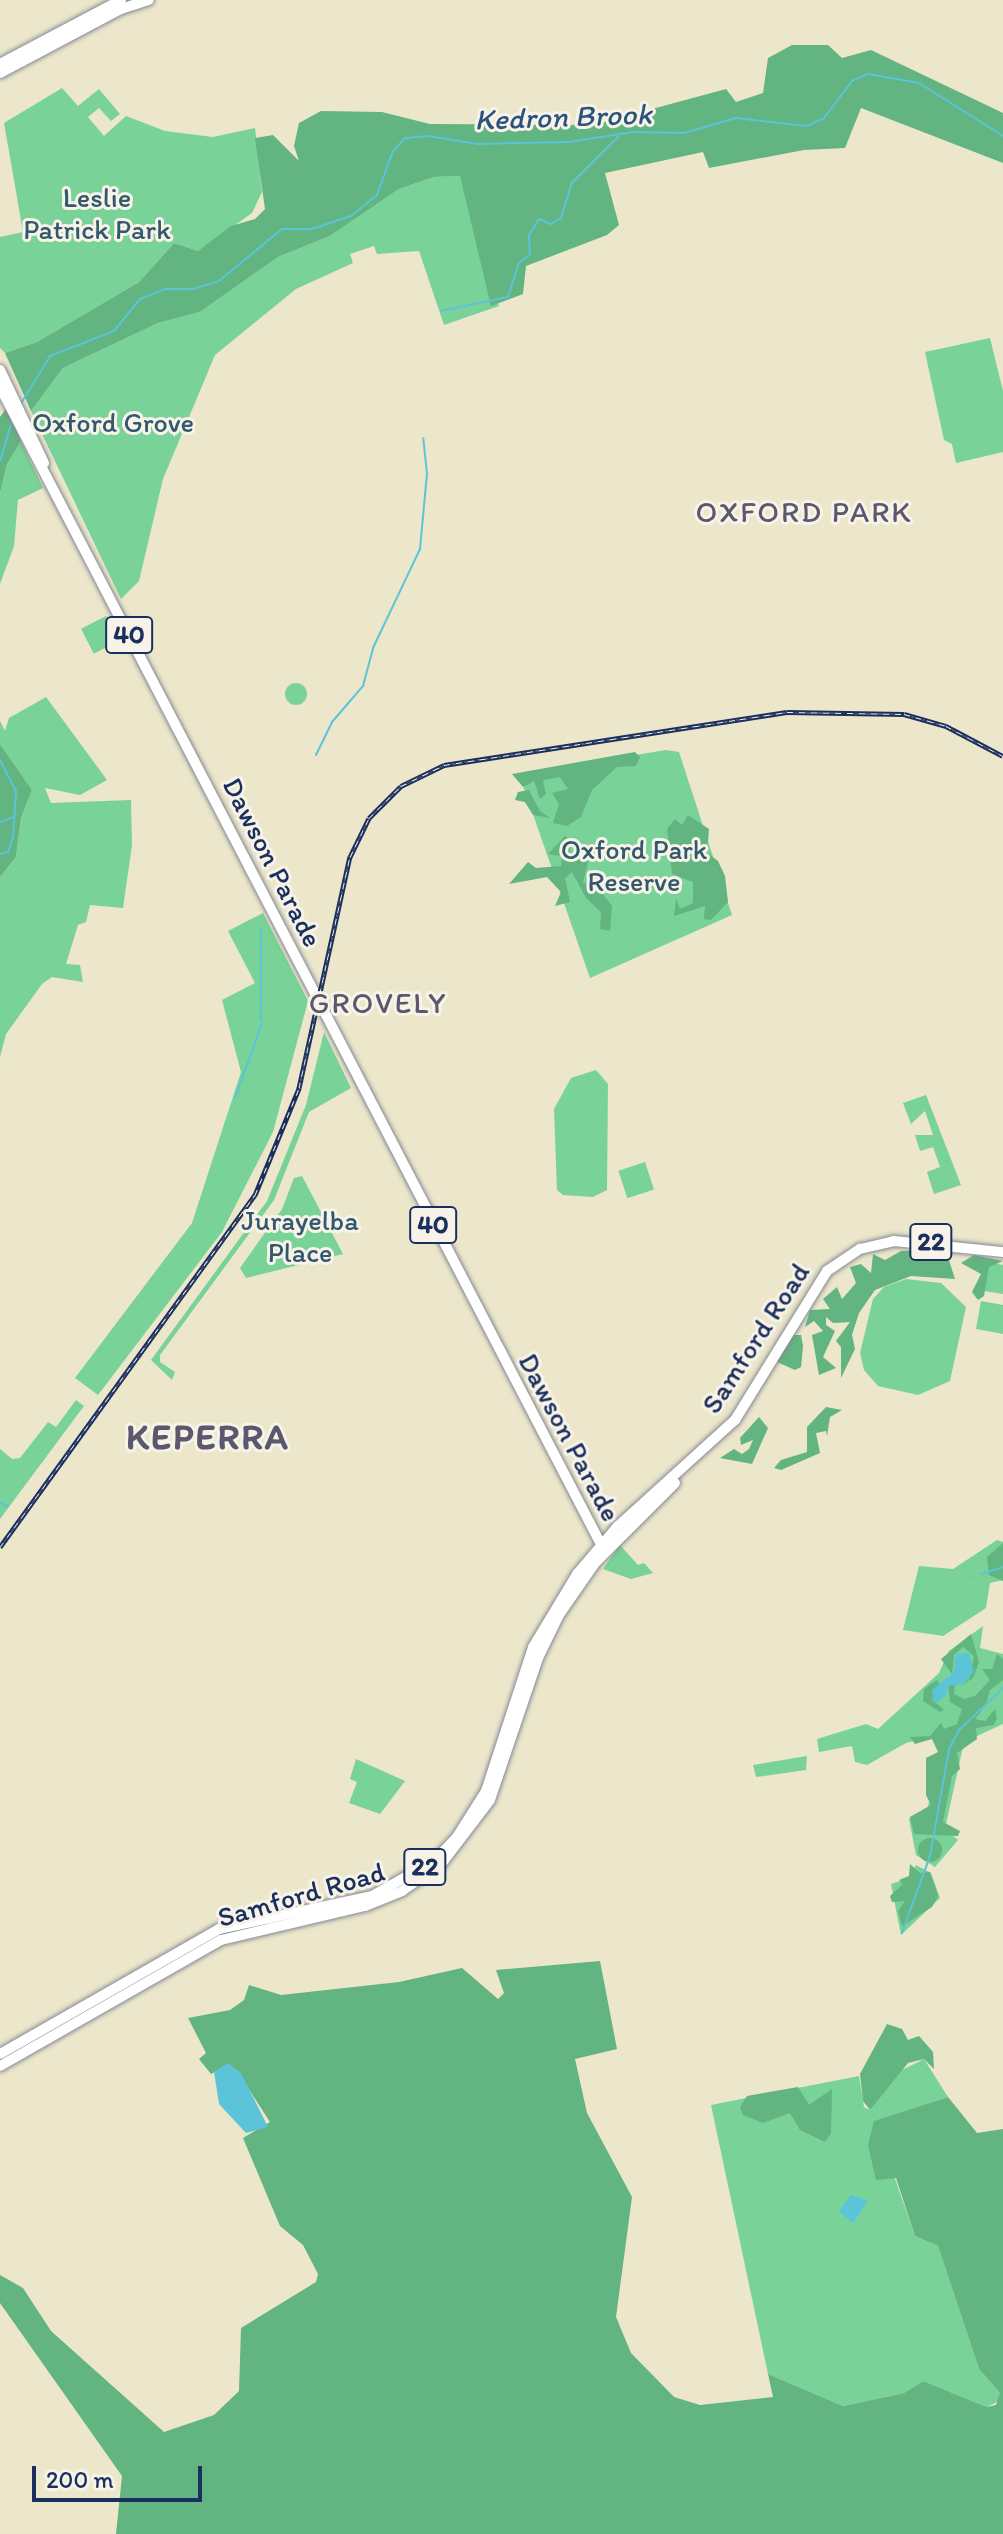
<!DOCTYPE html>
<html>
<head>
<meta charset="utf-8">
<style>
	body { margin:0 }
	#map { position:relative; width:1003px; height:2534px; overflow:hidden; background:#ece6cb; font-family:Itim,sans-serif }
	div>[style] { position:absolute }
	.green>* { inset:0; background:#79d298; transform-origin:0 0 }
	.round { border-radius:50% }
	.forest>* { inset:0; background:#62b480 }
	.water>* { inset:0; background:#5bc4d8 }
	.stream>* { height:2px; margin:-1px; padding:0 1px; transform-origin:1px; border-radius:1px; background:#5bc4d8 }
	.roads { filter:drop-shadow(0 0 2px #848a94) drop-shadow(0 0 2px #848a94) }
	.primary>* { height:10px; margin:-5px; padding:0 5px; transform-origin:5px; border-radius:5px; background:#fff }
	.rail>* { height:5px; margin-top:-2.5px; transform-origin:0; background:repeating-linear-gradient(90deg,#f7f3e8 0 6px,#1b2f5e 0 12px); box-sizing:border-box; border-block:2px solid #1b2f5e }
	span { translate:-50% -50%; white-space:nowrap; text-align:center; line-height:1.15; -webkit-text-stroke:6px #f7f3e8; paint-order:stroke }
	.shield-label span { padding:2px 6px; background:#f7f3e8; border:2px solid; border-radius:6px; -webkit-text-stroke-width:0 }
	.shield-label { font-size:26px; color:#1b2f5e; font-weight:700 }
	.park-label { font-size:28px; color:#32586c }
	.street-label { font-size:28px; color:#1b2f5e }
	.water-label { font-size:30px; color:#2b547c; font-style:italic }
	.neighbourhood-label { font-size:30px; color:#5b576c; letter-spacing:2px }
	.district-label { font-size:36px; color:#5b576c; font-weight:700; letter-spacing:2px }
	.scale { position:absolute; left:32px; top:2466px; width:170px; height:36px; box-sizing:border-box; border:4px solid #1b2f5e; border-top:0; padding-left:10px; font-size:24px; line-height:28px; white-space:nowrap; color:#1b2f5e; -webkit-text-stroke:6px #f7f3e8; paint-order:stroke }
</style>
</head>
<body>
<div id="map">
	<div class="green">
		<div style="clip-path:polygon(62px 88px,78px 106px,99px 89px,120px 114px,111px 121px,99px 108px,88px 117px,104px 136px,126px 116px,165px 131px,213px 137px,255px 128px,262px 192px,252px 213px,198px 251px,174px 243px,139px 282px,37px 342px,5px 353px,0 348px,0 237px,23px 232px,4px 123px)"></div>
		<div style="clip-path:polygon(460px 176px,499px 306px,444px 325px,419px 251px,377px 254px,374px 246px,350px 254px,353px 263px,296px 289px,215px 355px,163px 479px,139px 581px,121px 599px,31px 411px,63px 368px,158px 323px,200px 312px,278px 257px,330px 236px,399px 189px,434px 177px)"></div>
		<div style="clip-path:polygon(990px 338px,1003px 391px,1003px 452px,956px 463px,952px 444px,944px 440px,925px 352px)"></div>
		<div style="clip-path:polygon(21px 441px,43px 488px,18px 500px,14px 546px,0 584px,0 493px,7px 464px)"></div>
		<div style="left:106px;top:616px;width:28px;height:28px;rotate:63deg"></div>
		<div class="round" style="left:285px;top:683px;width:22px;height:22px"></div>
		<div style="clip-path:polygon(46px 697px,107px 780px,80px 795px,45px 788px,51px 803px,131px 800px,132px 845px,123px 908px,90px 905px,86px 922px,78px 925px,66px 964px,80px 965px,83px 982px,52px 977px,42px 984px,6px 1034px,0 1057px,0 877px,16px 857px,21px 818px,32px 790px,0 744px,0 721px,5px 731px,9px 718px)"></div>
		<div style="clip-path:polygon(666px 750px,679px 752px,732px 915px,590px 978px,519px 774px)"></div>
		<div style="clip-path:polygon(263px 913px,308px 1001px,273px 1132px,222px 1232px,98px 1395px,75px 1378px,192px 1223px,241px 1072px,222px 1000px,255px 983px,228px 931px)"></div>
		<div style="clip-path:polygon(324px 1032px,351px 1088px,309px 1112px,274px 1200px,160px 1355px,160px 1362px,175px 1372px,172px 1380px,151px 1360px,267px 1201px,306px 1105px)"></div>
		<div style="clip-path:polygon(596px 1070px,608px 1084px,607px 1190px,593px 1197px,563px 1195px,557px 1190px,554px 1109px,571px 1078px)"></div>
		<div style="clip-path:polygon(926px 1095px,961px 1185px,934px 1194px,927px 1172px,940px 1167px,933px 1147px,920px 1151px,915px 1135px,933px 1135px,925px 1111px,911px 1124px,903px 1103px)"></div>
		<div style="left:645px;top:1162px;width:29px;height:28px;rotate:72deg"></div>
		<div style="clip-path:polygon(302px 1176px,343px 1254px,246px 1278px,240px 1268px,282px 1209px,294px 1178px)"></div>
		<div style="clip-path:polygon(989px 1262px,1003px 1265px,1003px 1294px,984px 1291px)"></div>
		<div style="clip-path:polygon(906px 1279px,941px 1283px,966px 1307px,950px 1381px,918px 1395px,878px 1386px,864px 1370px,860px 1353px,873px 1299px,884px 1287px)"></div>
		<div style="clip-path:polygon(981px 1301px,1003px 1305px,1003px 1334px,976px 1329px)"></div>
		<div style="clip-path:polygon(76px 1400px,84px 1406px,0 1519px,0 1449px,12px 1459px,20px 1458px,48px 1422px,56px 1427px)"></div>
		<div style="clip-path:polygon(997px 1540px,1003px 1542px,1003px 1580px,990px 1583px,986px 1608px,943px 1636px,903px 1630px,919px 1566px,953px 1569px)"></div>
		<div style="clip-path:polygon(620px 1545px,638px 1565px,644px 1563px,653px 1573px,631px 1579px,603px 1569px)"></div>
		<div style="clip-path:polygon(983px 1626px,980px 1648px,1003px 1654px,1003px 1724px,964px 1742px,945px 1829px,958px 1840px,935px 1867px,916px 1855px,909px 1819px,927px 1811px,943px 1734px,906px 1743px,867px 1765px,855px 1762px,852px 1746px,819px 1752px,817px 1739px,866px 1724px,878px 1729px,939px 1673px,949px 1651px)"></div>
		<div style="clip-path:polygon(807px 1756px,806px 1770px,756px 1777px,753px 1765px)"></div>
		<div style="clip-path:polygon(356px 1759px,405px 1781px,380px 1814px,349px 1803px,357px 1782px,350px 1779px)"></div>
		<div style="clip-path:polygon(916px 1865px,931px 1873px,940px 1898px,901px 1935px,891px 1884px,909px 1878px)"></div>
		<div style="clip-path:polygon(924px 2059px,948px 2097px,875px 2121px,915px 2236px,938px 2246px,979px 2369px,1000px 2393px,999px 2401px,987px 2407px,923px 2381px,904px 2393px,843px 2406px,768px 2374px,711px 2105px,859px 2076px,864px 2107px,870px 2110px,896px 2073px)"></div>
	</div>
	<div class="forest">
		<div style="clip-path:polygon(792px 45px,828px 45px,842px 58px,871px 50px,1003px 113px,1003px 163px,861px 108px,845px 148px,804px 150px,709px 168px,703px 152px,605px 173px,619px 225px,607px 235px,526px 266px,523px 294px,491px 306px,460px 176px,434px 177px,399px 189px,330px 236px,278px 257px,200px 312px,158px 323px,63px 368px,31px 411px,5px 353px,37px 342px,139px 282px,174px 243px,198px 251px,231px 226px,255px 219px,265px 209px,255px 138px,273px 135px,299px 161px,294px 146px,299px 123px,321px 111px,382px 112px,430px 124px,593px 125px,726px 89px,736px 102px,763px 93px,768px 58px)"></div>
		<div style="clip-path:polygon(6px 409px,21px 441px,7px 464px,0 493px,0 417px)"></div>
		<div style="clip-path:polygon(0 744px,32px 790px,21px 818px,16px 857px,0 877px)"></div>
		<div style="clip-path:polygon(635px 752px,640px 757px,636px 766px,617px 767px,592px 790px,581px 817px,567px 826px,553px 823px,559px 804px,552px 793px,568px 789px,560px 777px,543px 780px,546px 794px,540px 799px,534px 781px,523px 787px,512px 774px)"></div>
		<div style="clip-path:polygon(529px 790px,540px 811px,550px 818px,533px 815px,525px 802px,515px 800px,518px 792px)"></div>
		<div style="clip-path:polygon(688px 815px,709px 829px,708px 843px,698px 846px,718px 861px,725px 876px,728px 902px,711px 920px,704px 919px,705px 906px,674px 916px,676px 899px,680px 909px,693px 903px,693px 882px,672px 874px,667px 829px,675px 819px,682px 825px)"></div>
		<div style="clip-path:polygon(565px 836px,570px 840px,570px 863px,584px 854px,589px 858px,583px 883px,588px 884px,597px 870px,607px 879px,602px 893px,612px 906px,610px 931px,600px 929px,601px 912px,586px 898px,572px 872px,565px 878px,570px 902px,555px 906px,561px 892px,547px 877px,509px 884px,528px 862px,536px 868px,561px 866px,562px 856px,548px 854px)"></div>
		<div style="clip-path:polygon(934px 1250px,948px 1257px,955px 1279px,911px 1276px,875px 1290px,859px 1313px,852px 1335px,855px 1349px,841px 1378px,841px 1347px,836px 1341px,850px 1322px,833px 1323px,826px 1317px,826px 1325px,835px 1331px,823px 1357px,836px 1368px,819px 1375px,812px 1335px,823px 1331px,814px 1321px,805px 1327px,810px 1310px,830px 1309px,823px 1299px,837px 1287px,842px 1299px,856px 1283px,850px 1267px,861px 1264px,871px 1273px,873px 1254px,885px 1260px,901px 1251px)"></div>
		<div style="clip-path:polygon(974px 1255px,1003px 1261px,989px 1267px,984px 1296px,978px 1300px,972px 1292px,981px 1274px,961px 1263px)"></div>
		<div style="clip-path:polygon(793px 1335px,801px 1335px,803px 1346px,801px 1367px,795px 1370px,777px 1362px)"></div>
		<div style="clip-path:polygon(826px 1407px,842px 1410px,830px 1417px,827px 1436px,826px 1431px,816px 1433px,820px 1453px,781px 1470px,774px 1468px,781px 1460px,807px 1452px,807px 1427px)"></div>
		<div style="clip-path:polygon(759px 1417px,768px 1428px,752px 1464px,720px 1458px,734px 1449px,742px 1454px,749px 1449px,753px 1440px,741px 1445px,740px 1438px)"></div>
		<div style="clip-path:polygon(1003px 1543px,1003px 1581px,989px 1575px,987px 1557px)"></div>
		<div style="clip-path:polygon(971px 1634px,979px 1662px,973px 1678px,959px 1687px,969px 1679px,974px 1656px,963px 1647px,954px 1655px,952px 1674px,941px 1659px)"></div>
		<div style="clip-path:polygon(997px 1654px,1003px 1659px,1003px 1680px,990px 1690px,986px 1705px,975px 1719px,985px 1721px,995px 1709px,997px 1718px,994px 1725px,976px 1728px,977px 1739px,957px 1753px,960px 1769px,952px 1776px,943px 1822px,960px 1831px,958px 1836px,914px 1834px,910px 1817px,931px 1805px,926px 1795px,926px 1758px,938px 1752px,932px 1739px,915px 1744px,910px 1737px,930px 1736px,941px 1723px,944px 1729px,957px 1724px,962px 1709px,950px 1702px,948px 1685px,955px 1683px,954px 1694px,964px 1699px,975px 1696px,990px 1680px,982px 1669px,992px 1669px)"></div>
		<div style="clip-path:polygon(937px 1680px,941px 1687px,932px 1699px,944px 1710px,940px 1712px,923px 1701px,924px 1689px)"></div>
		<div class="round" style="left:918px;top:1838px;width:24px;height:24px"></div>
		<div style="clip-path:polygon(910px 1864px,920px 1873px,930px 1872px,938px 1896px,932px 1907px,902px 1926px,898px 1911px,905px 1901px,892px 1902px,890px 1896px,903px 1884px,899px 1880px,909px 1876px)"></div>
		<div style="clip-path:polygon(600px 1961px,617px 2049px,575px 2059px,587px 2113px,632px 2197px,616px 2317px,631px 2353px,674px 2397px,700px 2405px,773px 2397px,768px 2374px,843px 2406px,904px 2393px,923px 2381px,987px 2407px,996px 2405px,1000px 2393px,979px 2369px,938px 2246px,915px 2236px,896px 2178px,876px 2180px,868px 2145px,874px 2121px,948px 2097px,977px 2133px,1003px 2129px,1003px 2534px,116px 2534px,122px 2476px,0 2303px,0 2275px,23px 2288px,51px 2331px,164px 2432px,214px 2415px,239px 2391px,241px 2328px,316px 2282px,318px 2274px,303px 2245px,280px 2226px,243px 2138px,270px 2122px,250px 2091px,224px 2067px,211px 2074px,199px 2059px,206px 2053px,188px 2018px,230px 2010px,244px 2000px,249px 1985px,281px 1995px,399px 1982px,462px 1968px,498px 1999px,504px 1993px,496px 1970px)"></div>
		<div style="clip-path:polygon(887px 2024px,902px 2029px,908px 2040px,919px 2036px,933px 2052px,934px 2069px,924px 2059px,908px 2063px,870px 2110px,863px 2101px,860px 2074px)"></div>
		<div style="clip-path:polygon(798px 2087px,809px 2105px,832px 2089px,831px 2133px,825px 2142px,800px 2130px,790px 2113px,763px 2123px,743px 2115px,740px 2107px,747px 2096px)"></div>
	</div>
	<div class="water">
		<div style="clip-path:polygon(969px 1653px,974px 1672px,964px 1683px,949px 1686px,945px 1697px,934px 1703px,932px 1690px,954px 1672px,956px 1654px)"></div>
		<div style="clip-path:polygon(228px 2063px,241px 2073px,268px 2127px,246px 2133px,219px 2104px,214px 2072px)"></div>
		<div style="clip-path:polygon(851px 2195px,868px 2201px,853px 2223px,839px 2211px)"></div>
	</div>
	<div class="stream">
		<div style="left:441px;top:311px;width:68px;rotate:-11.8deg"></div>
		<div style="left:508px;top:297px;width:36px;rotate:-72deg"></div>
		<div style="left:519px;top:263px;width:14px;rotate:-39deg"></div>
		<div style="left:530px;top:254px;width:19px;rotate:-93deg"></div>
		<div style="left:529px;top:235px;width:19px;rotate:-58deg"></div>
		<div style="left:539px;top:219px;width:13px;rotate:23deg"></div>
		<div style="left:551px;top:224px;width:12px;rotate:-31deg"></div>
		<div style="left:561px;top:218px;width:37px;rotate:-73deg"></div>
		<div style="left:572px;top:183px;width:66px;rotate:-45deg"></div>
		<div style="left:20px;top:405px;width:57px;rotate:-58.5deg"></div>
		<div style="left:50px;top:356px;width:69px;rotate:-21.3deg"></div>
		<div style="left:114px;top:331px;width:41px;rotate:-50.9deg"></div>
		<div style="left:140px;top:299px;width:27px;rotate:-22deg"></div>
		<div style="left:165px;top:289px;width:28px"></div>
		<div style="left:193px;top:289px;width:27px;rotate:-17deg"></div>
		<div style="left:219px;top:281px;width:82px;rotate:-39.5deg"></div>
		<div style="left:282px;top:229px;width:30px"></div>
		<div style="left:312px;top:229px;width:41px;rotate:-18.4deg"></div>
		<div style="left:351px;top:216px;width:33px;rotate:-39deg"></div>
		<div style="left:377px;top:195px;width:47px;rotate:-70deg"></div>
		<div style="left:393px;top:151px;width:18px;rotate:-47deg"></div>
		<div style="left:405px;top:138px;width:23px;rotate:-5deg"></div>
		<div style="left:428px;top:136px;width:50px;rotate:9.3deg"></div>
		<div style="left:477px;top:144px;width:92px;rotate:-1.2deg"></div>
		<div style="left:569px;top:142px;width:65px;rotate:-8.9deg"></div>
		<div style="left:633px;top:132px;width:51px;rotate:1.1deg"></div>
		<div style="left:684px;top:133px;width:54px;rotate:-16.1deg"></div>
		<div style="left:736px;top:118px;width:71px;rotate:6.4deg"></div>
		<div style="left:807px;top:126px;width:19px;rotate:-25deg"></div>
		<div style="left:824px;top:118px;width:46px;rotate:-52.9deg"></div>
		<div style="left:852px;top:81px;width:17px;rotate:-24deg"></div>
		<div style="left:868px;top:74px;width:52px;rotate:10deg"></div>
		<div style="left:919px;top:83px;width:99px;rotate:32.2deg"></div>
		<div style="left:0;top:461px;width:42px;rotate:-73.3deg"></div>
		<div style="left:316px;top:755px;width:37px;rotate:-64deg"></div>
		<div style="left:332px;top:722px;width:48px;rotate:-49.3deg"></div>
		<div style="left:363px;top:686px;width:39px;rotate:-75deg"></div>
		<div style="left:373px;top:648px;width:110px;rotate:-64.6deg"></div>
		<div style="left:420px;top:549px;width:75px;rotate:-84.7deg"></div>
		<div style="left:427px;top:474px;width:36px;rotate:-96deg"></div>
		<div style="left:0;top:760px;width:36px;rotate:63deg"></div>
		<div style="left:16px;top:792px;width:45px;rotate:93.8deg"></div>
		<div style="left:13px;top:837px;width:16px;rotate:108deg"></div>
		<div style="left:8px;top:852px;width:8px;rotate:166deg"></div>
		<div style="left:0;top:822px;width:15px;rotate:-20deg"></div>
		<div style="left:261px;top:930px;width:91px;rotate:90deg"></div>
		<div style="left:235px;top:1098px;width:77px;rotate:-70.1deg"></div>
		<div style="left:0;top:1502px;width:9px;rotate:32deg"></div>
		<div style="left:982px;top:1574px;width:22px;rotate:-18deg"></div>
		<div style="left:973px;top:1577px;width:1px"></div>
		<div style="left:902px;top:1933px;width:82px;rotate:-70deg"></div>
		<div style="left:930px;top:1856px;width:109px;rotate:-79.9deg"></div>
		<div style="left:949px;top:1749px;width:21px;rotate:-62deg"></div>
		<div style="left:959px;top:1730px;width:61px;rotate:-43.7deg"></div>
	</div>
	<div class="roads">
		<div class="primary">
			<div style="left:0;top:64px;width:137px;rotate:-27.9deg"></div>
			<div style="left:0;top:73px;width:137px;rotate:-27.9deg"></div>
			<div style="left:121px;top:9px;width:29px;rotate:-18deg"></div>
			<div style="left:0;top:370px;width:103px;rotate:64.7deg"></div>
			<div style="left:0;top:387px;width:1313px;rotate:62.56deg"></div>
			<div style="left:0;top:2054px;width:252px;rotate:-29.7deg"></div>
			<div style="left:219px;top:1929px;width:157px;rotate:-12.2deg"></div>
			<div style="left:372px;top:1896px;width:71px;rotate:-29.4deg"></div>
			<div style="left:434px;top:1861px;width:33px;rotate:-46deg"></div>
			<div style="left:457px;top:1837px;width:54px;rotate:-57.8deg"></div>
			<div style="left:486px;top:1791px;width:151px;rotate:-71.9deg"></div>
			<div style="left:533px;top:1647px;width:85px;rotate:-58.9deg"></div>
			<div style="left:577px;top:1574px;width:63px;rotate:-49.5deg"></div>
			<div style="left:618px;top:1526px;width:158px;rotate:-42.2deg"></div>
			<div style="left:735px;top:1420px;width:175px;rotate:-58.3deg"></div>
			<div style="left:827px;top:1271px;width:40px;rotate:-34deg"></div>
			<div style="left:860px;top:1249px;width:35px;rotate:-13deg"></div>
			<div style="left:894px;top:1241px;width:110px;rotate:5.8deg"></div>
			<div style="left:0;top:2066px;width:254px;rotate:-29.7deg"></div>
			<div style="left:221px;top:1940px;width:148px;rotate:-13.3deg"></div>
			<div style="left:365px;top:1906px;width:40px;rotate:-22deg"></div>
			<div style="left:402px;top:1891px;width:49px;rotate:-35deg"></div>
			<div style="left:442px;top:1863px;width:79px;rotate:-52.7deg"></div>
			<div style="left:490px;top:1800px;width:150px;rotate:-71.3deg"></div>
			<div style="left:538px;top:1658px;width:48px;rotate:-64deg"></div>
			<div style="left:559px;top:1615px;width:63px;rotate:-55.3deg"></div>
			<div style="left:595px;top:1563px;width:113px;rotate:-45deg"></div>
		</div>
	</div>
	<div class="rail">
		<div style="left:0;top:1547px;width:435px;rotate:-54.1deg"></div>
		<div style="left:255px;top:1195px;width:116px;rotate:-67.6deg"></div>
		<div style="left:299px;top:1088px;width:237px;rotate:-77.6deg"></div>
		<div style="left:350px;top:857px;width:43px;rotate:-64deg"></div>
		<div style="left:369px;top:818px;width:45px;rotate:-45deg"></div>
		<div style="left:401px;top:786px;width:48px;rotate:-26deg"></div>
		<div style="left:444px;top:765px;width:347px;rotate:-8.8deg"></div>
		<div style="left:787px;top:712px;width:117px;rotate:1deg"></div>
		<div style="left:904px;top:714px;width:44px;rotate:15.9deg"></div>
		<div style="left:946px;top:726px;width:64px;rotate:27.8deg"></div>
	</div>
	<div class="shield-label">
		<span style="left:129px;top:635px">40</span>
		<span style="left:433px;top:1225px">40</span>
		<span style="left:931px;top:1242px">22</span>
		<span style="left:425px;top:1867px">22</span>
	</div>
	<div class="park-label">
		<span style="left:97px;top:213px">Leslie<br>Patrick Park</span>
		<span style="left:113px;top:422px">Oxford Grove</span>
		<span style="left:634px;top:865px">Oxford Park<br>Reserve</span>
		<span style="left:300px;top:1236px">Jurayelba<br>Place</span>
	</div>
	<div class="street-label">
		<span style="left:273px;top:862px;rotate:63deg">Dawson Parade</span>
		<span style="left:755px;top:1338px;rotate:-57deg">Samford Road</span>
		<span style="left:570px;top:1437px;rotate:62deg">Dawson Parade</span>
		<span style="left:301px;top:1894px;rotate:-16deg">Samford Road</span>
	</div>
	<div class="water-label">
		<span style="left:563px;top:117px;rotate:-2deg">Kedron Brook</span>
	</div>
	<div class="neighbourhood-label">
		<span style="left:804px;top:512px">OXFORD PARK</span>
		<span style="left:378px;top:1003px">GROVELY</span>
	</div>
	<div class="district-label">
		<span style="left:208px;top:1437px">KEPERRA</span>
	</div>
	<div class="scale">200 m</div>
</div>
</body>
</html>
